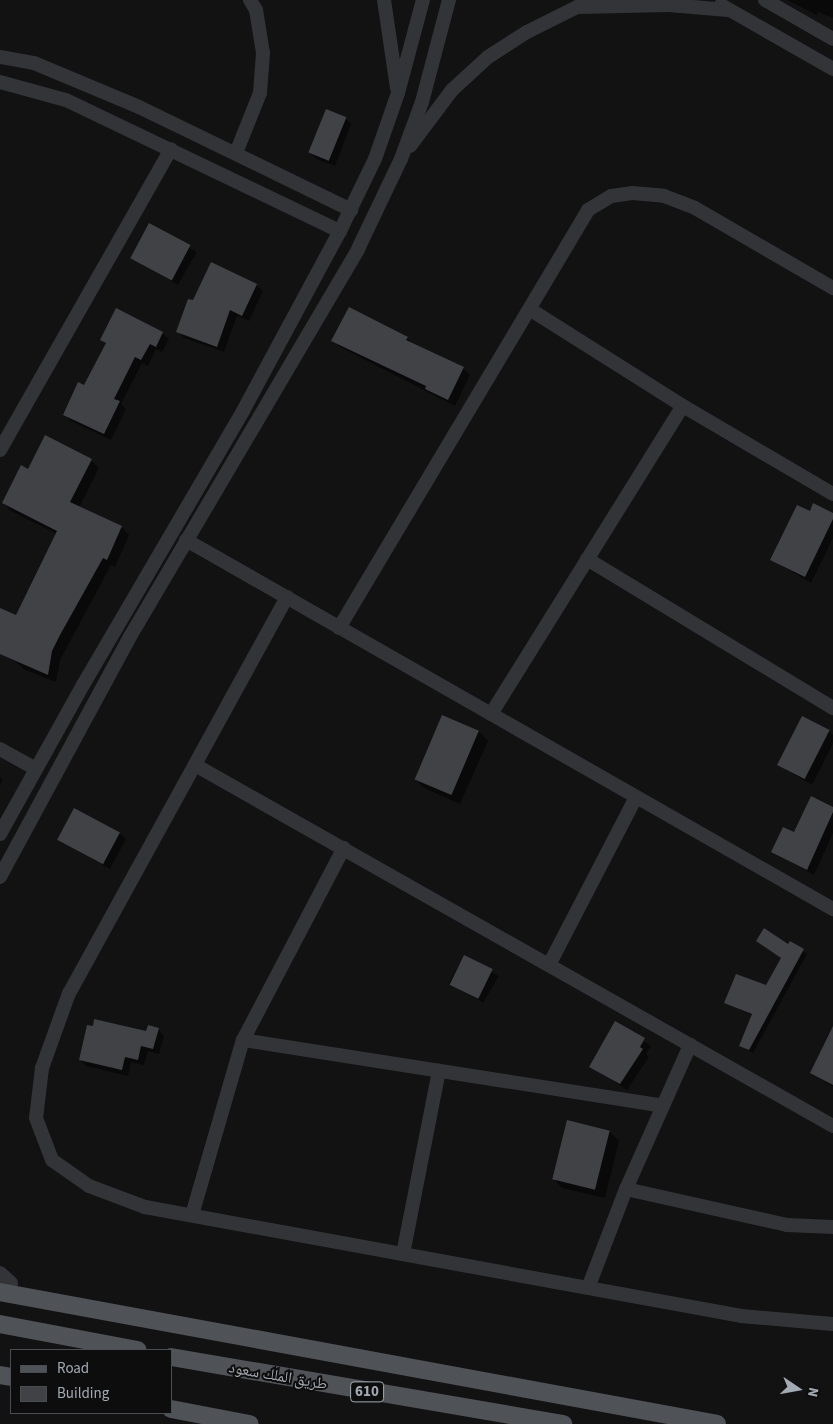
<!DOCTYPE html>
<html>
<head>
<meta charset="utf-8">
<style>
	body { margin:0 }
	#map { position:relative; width:833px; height:1424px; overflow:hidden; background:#121213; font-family:"Source Sans 3","Noto Naskh Arabic",sans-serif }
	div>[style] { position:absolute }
	.shadow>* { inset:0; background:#0007; transform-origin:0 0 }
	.building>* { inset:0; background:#414246; transform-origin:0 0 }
	.minor>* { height:14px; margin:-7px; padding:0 7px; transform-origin:7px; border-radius:7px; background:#333438 }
	.major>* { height:18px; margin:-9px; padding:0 9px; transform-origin:9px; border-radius:9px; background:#4f5257 }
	span { translate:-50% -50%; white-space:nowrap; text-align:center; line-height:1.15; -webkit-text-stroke:4px #0d0d0e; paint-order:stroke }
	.shield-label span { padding:1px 4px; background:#0d0d0e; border:1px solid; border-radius:4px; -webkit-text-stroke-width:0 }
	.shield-label { font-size:15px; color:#a4aab3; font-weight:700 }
	.street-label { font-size:16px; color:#a4aab3 }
	.legend { position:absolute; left:10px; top:1349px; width:162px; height:65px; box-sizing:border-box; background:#0d0d0e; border:1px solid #494c50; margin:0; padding:6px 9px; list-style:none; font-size:15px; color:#a4aab3 }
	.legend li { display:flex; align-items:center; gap:10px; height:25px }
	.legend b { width:25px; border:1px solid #494c50 }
	.north { position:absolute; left:773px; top:1364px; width:50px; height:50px; -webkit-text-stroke:4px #0d0d0e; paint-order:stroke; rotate:102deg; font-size:14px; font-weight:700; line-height:20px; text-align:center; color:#a4aab3 }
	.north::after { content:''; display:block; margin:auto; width:18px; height:22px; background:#a4aab3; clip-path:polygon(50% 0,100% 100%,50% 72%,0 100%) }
</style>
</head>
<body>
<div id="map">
	<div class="shadow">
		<div style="clip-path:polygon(787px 0,833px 0,833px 18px,818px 12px,817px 15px)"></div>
		<div style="clip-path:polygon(345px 118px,351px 124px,335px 166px,316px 159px,310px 152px)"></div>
		<div style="left:150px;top:225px;width:54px;height:38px;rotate:30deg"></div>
		<div style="clip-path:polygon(256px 285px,263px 291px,249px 321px,237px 316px,224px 352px,184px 338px,178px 331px,194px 302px)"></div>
		<div style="clip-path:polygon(162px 333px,169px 339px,162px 352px,156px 349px,148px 366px,142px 363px,121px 404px,126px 409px,111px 440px,71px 421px,64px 414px,85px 387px,107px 345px,102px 340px)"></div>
		<div style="clip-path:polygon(407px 338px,414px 345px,463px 368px,470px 375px,455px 406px,340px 347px,333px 341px)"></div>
		<div style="clip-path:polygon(91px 460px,99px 468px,79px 508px,121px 527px,129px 535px,115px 567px,111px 565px,60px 660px,56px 682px,25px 670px,0 648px,0 609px,17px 617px,57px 534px,11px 511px,3px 503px,28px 471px)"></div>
		<div style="clip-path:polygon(810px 512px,833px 514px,833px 538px,811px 583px,772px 560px)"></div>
		<div style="clip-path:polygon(829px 731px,833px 735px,833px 743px,812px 785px,779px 765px)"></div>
		<div style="clip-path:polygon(479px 732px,488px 741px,460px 804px,424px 788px,415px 779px)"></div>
		<div style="clip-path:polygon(0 777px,3px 780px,0 786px)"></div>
		<div style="clip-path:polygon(833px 809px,833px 833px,814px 875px,773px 852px)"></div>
		<div style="clip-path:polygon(119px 833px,126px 839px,110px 869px,59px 840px)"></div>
		<div style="clip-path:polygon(758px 941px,789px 946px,790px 943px,807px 954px,753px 1053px,740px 1046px,753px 1016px,726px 1003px,766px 987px,782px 958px)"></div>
		<div style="left:464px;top:956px;width:40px;height:31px;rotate:30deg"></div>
		<div style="clip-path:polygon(615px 1023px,651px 1046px,646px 1054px,649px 1057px,627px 1090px,591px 1066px)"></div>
		<div style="clip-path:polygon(158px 1029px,164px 1036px,159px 1054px,148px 1051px,144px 1065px,131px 1062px,128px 1076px,86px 1066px,80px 1060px)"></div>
		<div style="clip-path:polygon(833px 1029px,833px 1087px,811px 1073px)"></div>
		<div style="clip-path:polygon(610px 1132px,619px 1141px,605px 1198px,562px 1188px,554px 1179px)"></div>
	</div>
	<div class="building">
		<div style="left:326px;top:109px;width:22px;height:47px;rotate:22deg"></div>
		<div style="left:149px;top:223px;width:47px;height:40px;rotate:28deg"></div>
		<div style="clip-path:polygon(211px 262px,257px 284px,242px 316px,230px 310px,217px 347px,176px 332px,188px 299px,193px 300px)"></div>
		<div style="clip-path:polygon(349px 307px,408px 337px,406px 340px,464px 367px,448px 400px,425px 389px,426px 386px,331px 341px)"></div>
		<div style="clip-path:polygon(116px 308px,163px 332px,156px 347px,150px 344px,141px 360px,135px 357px,114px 399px,120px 401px,104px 434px,63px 415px,78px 382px,84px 385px,106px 343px,100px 340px)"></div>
		<div style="clip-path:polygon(45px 435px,92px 459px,70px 502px,122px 526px,107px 560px,103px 558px,60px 635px,52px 651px,48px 675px,0 654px,0 608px,16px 615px,57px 531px,2px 503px,21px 465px,28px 469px)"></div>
		<div style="clip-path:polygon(813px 503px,833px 513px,833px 519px,805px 577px,770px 560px,797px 505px,810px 511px)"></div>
		<div style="left:442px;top:715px;width:40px;height:70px;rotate:23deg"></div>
		<div style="left:802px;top:716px;width:31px;height:55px;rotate:27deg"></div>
		<div style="clip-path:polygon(811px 796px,833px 807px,833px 812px,807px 870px,771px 852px,783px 827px,794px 832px)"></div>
		<div style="left:74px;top:808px;width:52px;height:36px;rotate:28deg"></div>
		<div style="clip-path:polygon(764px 928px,788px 944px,790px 941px,804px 949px,749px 1050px,739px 1046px,752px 1014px,724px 1003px,736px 974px,766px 985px,781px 958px,756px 941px)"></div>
		<div style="left:464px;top:955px;width:32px;height:33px;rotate:26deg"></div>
		<div style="clip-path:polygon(94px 1019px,146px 1031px,148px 1025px,159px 1028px,153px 1049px,141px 1046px,138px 1060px,125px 1057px,122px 1070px,79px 1060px,87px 1025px,93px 1026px)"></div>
		<div style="clip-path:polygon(615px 1021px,645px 1038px,640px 1047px,643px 1049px,620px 1084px,589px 1067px)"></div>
		<div style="clip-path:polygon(833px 1026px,833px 1085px,810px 1073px)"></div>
		<div style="left:567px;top:1120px;width:44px;height:61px;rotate:14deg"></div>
	</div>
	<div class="minor">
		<div style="left:384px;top:0;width:89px;rotate:81.6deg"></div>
		<div style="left:765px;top:0;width:78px;rotate:29.8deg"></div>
		<div style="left:721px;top:5px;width:129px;rotate:29.7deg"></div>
		<div style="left:0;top:57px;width:35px;rotate:10deg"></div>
		<div style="left:34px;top:63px;width:114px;rotate:22.7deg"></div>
		<div style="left:139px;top:107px;width:236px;rotate:25.9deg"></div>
		<div style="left:0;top:82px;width:68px;rotate:15.3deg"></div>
		<div style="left:66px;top:100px;width:304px;rotate:25.6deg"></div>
		<div style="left:410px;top:146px;width:70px;rotate:-53.1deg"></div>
		<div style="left:452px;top:90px;width:49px;rotate:-42.5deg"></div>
		<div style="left:488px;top:57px;width:46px;rotate:-32.7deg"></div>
		<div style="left:527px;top:32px;width:56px;rotate:-26.6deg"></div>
		<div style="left:577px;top:7px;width:92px;rotate:-1.2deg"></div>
		<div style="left:669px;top:5px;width:59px;rotate:4.8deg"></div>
		<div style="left:236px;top:153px;width:65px;rotate:-68.2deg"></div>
		<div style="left:260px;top:93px;width:40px;rotate:-85.7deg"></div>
		<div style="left:263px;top:53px;width:44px;rotate:-99.2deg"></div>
		<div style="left:256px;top:10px;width:12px;rotate:-121deg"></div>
		<div style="left:531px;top:310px;width:180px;rotate:32.3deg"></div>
		<div style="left:683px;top:406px;width:174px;rotate:30.4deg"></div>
		<div style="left:0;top:450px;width:346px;rotate:-60.4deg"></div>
		<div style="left:186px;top:540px;width:745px;rotate:29.7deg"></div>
		<div style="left:587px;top:559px;width:288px;rotate:31.2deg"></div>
		<div style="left:287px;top:597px;width:452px;rotate:118.8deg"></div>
		<div style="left:69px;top:993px;width:80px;rotate:109.8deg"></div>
		<div style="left:42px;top:1068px;width:50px;rotate:96.8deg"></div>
		<div style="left:36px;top:1118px;width:45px;rotate:69.1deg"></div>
		<div style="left:52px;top:1160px;width:45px;rotate:35.1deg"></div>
		<div style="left:89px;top:1186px;width:60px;rotate:20.6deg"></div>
		<div style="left:145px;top:1207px;width:606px;rotate:10.36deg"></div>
		<div style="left:741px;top:1316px;width:92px;rotate:5deg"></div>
		<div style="left:339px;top:628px;width:487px;rotate:-59.2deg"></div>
		<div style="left:588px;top:210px;width:27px;rotate:-31deg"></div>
		<div style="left:611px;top:196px;width:21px;rotate:-8deg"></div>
		<div style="left:632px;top:193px;width:32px;rotate:5deg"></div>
		<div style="left:664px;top:196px;width:33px;rotate:21deg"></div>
		<div style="left:695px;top:208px;width:160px;rotate:30.1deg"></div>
		<div style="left:491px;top:714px;width:363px;rotate:-58.1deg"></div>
		<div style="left:0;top:749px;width:41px;rotate:29.1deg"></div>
		<div style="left:195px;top:765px;width:733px;rotate:29.5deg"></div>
		<div style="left:0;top:834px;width:171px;rotate:-60.9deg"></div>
		<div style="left:83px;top:685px;width:317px;rotate:-59.7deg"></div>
		<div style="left:243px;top:411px;width:204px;rotate:-61.7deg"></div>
		<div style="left:340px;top:231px;width:80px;rotate:-64.1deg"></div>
		<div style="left:375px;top:159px;width:70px;rotate:-70.8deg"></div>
		<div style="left:398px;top:93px;width:96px;rotate:-75deg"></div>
		<div style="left:0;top:877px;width:275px;rotate:-61.6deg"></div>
		<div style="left:131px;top:635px;width:448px;rotate:-59.5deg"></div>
		<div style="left:358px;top:249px;width:100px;rotate:-64.5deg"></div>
		<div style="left:401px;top:159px;width:61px;rotate:-69.8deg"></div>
		<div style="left:422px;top:102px;width:106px;rotate:-75.2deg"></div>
		<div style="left:549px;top:965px;width:189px;rotate:-62.6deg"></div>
		<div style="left:243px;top:1040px;width:425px;rotate:8.9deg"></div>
		<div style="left:626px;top:1189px;width:165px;rotate:12.6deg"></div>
		<div style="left:787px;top:1225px;width:46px;rotate:2.5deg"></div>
		<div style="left:192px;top:1215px;width:182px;rotate:-73.8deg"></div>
		<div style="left:243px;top:1040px;width:217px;rotate:-62.3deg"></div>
		<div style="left:403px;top:1254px;width:187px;rotate:-78.9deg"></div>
		<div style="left:0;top:1273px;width:15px;rotate:42deg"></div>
		<div style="left:588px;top:1288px;width:106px;rotate:-69deg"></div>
		<div style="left:626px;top:1189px;width:158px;rotate:-66deg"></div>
	</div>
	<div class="major">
		<div style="left:0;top:1292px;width:729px;rotate:10.43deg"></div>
		<div style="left:0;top:1324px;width:140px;rotate:10.7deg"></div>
		<div style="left:171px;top:1357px;width:398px;rotate:9.7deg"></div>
		<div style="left:0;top:1375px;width:11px;rotate:10deg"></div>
		<div style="left:171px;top:1409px;width:80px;rotate:10.8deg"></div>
	</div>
	<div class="shield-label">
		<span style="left:367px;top:1392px">610</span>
	</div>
	<div class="street-label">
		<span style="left:278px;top:1376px;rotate:10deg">طريق الملك سعود</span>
	</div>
	<ul class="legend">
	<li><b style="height:6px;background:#4f5257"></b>Road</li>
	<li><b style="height:14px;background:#414246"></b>Building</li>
	</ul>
	<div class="north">N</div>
</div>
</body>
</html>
